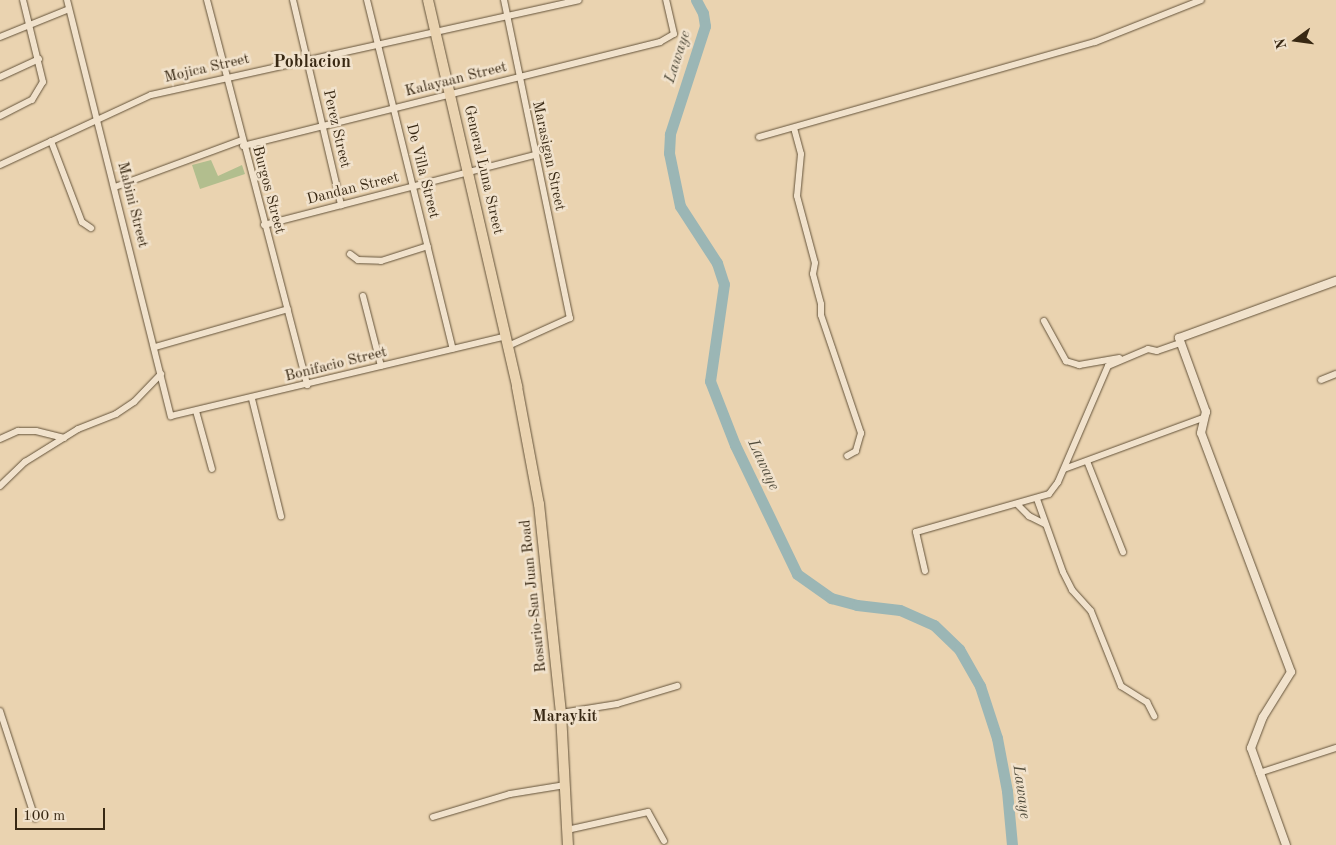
<!DOCTYPE html>
<html>
<head>
<meta charset="utf-8">
<style>
	body { margin:0 }
	#map { position:relative; width:1336px; height:845px; overflow:hidden; background:#ead3b0; font-family:"Old Standard TT",serif }
	div>[style] { position:absolute }
	.green>* { inset:0; background:#b2be8e }
	.river>* { height:11px; margin:-5.5px; padding:0 5.5px; transform-origin:5.5px; border-radius:5.5px; background:#9bb6b5 }
	.roads { filter:drop-shadow(0 0 1px #64533a) drop-shadow(0 0 1px #64533a) }
	.minor>* { height:6px; margin:-3px; padding:0 3px; transform-origin:3px; border-radius:3px; background:#f1e2cc }
	.tertiary>* { height:8px; margin:-4px; padding:0 4px; transform-origin:4px; border-radius:4px; background:#f1e2cc }
	.primary>* { height:10px; margin:-5px; padding:0 5px; transform-origin:5px; border-radius:5px; background:#ead3b0 }
	span { translate:-50% -50%; white-space:nowrap; text-align:center; line-height:1.15; -webkit-text-stroke:5px #f1e2cc; paint-order:stroke }
	.street-label { font-size:15px; color:#382813 }
	.water-label { font-size:16px; color:#514c3c; font-style:italic }
	.neighbourhood-label { font-size:16px; color:#382813; font-weight:700 }
	.quarter-label { font-size:18px; color:#382813; font-weight:700 }
	.north { position:absolute; left:1271px; top:15px; width:50px; height:50px; -webkit-text-stroke:4px #f1e2cc; paint-order:stroke; rotate:256deg; font-size:14px; font-weight:700; line-height:20px; text-align:center; color:#382813 }
	.north::after { content:''; display:block; margin:auto; width:18px; height:22px; background:#382813; clip-path:polygon(50% 0,100% 100%,50% 72%,0 100%) }
	.scale { position:absolute; left:15px; top:808px; width:90px; height:22px; box-sizing:border-box; border:2px solid #382813; border-top:0; padding-left:6px; font-size:15px; line-height:18px; white-space:nowrap; color:#382813; -webkit-text-stroke:4px #f1e2cc; paint-order:stroke }
</style>
</head>
<body>
<div id="map">
	<div class="green">
		<div style="clip-path:polygon(211px 160px,218px 176px,242px 165px,245px 174px,200px 189px,192px 165px)"></div>
	</div>
	<div class="river">
		<div style="left:696px;top:0;width:15px;rotate:62deg"></div>
		<div style="left:703px;top:13px;width:13px;rotate:81deg"></div>
		<div style="left:705px;top:26px;width:114px;rotate:108deg"></div>
		<div style="left:670px;top:134px;width:19px;rotate:93deg"></div>
		<div style="left:669px;top:153px;width:54px;rotate:78.3deg"></div>
		<div style="left:680px;top:206px;width:68px;rotate:57deg"></div>
		<div style="left:717px;top:263px;width:22px;rotate:72deg"></div>
		<div style="left:724px;top:284px;width:98px;rotate:98.2deg"></div>
		<div style="left:710px;top:381px;width:69px;rotate:68.7deg"></div>
		<div style="left:735px;top:445px;width:143px;rotate:64.3deg"></div>
		<div style="left:797px;top:574px;width:42px;rotate:35.2deg"></div>
		<div style="left:831px;top:598px;width:27px;rotate:15deg"></div>
		<div style="left:857px;top:605px;width:43px;rotate:6.6deg"></div>
		<div style="left:900px;top:610px;width:37px;rotate:24deg"></div>
		<div style="left:934px;top:625px;width:35px;rotate:44deg"></div>
		<div style="left:959px;top:649px;width:43px;rotate:60.4deg"></div>
		<div style="left:980px;top:686px;width:55px;rotate:71.9deg"></div>
		<div style="left:997px;top:738px;width:54px;rotate:79.3deg"></div>
		<div style="left:1007px;top:791px;width:54px;rotate:84.7deg"></div>
	</div>
	<div class="roads">
		<div class="minor">
			<div style="left:67px;top:0;width:429px;rotate:76deg"></div>
			<div style="left:171px;top:416px;width:344px;rotate:-13.4deg"></div>
			<div style="left:207px;top:0;width:398px;rotate:75.4deg"></div>
			<div style="left:293px;top:0;width:211px;rotate:76.8deg"></div>
			<div style="left:367px;top:0;width:359px;rotate:76.2deg"></div>
			<div style="left:504px;top:0;width:325px;rotate:78.3deg"></div>
			<div style="left:570px;top:318px;width:68px;rotate:155.7deg"></div>
			<div style="left:0;top:37px;width:74px;rotate:-22.1deg"></div>
			<div style="left:0;top:77px;width:43px;rotate:-24.8deg"></div>
			<div style="left:0;top:116px;width:36px;rotate:-27deg"></div>
			<div style="left:32px;top:100px;width:21px;rotate:-59deg"></div>
			<div style="left:43px;top:82px;width:84px;rotate:-103.7deg"></div>
			<div style="left:794px;top:128px;width:27px;rotate:75deg"></div>
			<div style="left:801px;top:154px;width:42px;rotate:95.4deg"></div>
			<div style="left:797px;top:196px;width:69px;rotate:75deg"></div>
			<div style="left:815px;top:263px;width:11px;rotate:100deg"></div>
			<div style="left:813px;top:274px;width:31px;rotate:75deg"></div>
			<div style="left:821px;top:304px;width:11px;rotate:90deg"></div>
			<div style="left:821px;top:315px;width:125px;rotate:71.3deg"></div>
			<div style="left:861px;top:433px;width:19px;rotate:106deg"></div>
			<div style="left:856px;top:451px;width:10px;rotate:151deg"></div>
			<div style="left:759px;top:137px;width:349px;rotate:-15.8deg"></div>
			<div style="left:1095px;top:42px;width:114px;rotate:-21.6deg"></div>
			<div style="left:51px;top:141px;width:87px;rotate:69.1deg"></div>
			<div style="left:82px;top:222px;width:11px;rotate:34deg"></div>
			<div style="left:243px;top:146px;width:430px;rotate:-14deg"></div>
			<div style="left:660px;top:42px;width:16px;rotate:-30deg"></div>
			<div style="left:674px;top:34px;width:35px;rotate:-103deg"></div>
			<div style="left:0;top:165px;width:166px;rotate:-24.9deg"></div>
			<div style="left:151px;top:95px;width:438px;rotate:-12.5deg"></div>
			<div style="left:115px;top:187px;width:135px;rotate:-20.3deg"></div>
			<div style="left:264px;top:225px;width:280px;rotate:-14.5deg"></div>
			<div style="left:350px;top:254px;width:10px;rotate:37deg"></div>
			<div style="left:358px;top:260px;width:23px;rotate:2deg"></div>
			<div style="left:381px;top:261px;width:49px;rotate:-17.7deg"></div>
			<div style="left:363px;top:296px;width:72px;rotate:75.6deg"></div>
			<div style="left:1044px;top:321px;width:46px;rotate:61.2deg"></div>
			<div style="left:1066px;top:361px;width:14px;rotate:17deg"></div>
			<div style="left:1079px;top:365px;width:41px;rotate:-9.9deg"></div>
			<div style="left:155px;top:347px;width:138px;rotate:-15.9deg"></div>
			<div style="left:1321px;top:380px;width:16px;rotate:-22deg"></div>
			<div style="left:252px;top:399px;width:121px;rotate:76.1deg"></div>
			<div style="left:196px;top:411px;width:60px;rotate:74.6deg"></div>
			<div style="left:0;top:439px;width:20px;rotate:-24deg"></div>
			<div style="left:18px;top:431px;width:18px"></div>
			<div style="left:36px;top:431px;width:29px;rotate:14deg"></div>
			<div style="left:1087px;top:461px;width:98px;rotate:68.4deg"></div>
			<div style="left:1064px;top:469px;width:150px;rotate:-20.2deg"></div>
			<div style="left:0;top:486px;width:35px;rotate:-44deg"></div>
			<div style="left:25px;top:462px;width:62px;rotate:-31.9deg"></div>
			<div style="left:78px;top:429px;width:41px;rotate:-21.5deg"></div>
			<div style="left:116px;top:414px;width:22px;rotate:-34deg"></div>
			<div style="left:134px;top:402px;width:39px;rotate:-46deg"></div>
			<div style="left:1037px;top:499px;width:77px;rotate:70.4deg"></div>
			<div style="left:1063px;top:572px;width:20px;rotate:63deg"></div>
			<div style="left:1072px;top:590px;width:28px;rotate:48deg"></div>
			<div style="left:1091px;top:611px;width:81px;rotate:68.2deg"></div>
			<div style="left:1121px;top:686px;width:31px;rotate:32deg"></div>
			<div style="left:1147px;top:702px;width:16px;rotate:63deg"></div>
			<div style="left:1018px;top:505px;width:16px;rotate:45deg"></div>
			<div style="left:1029px;top:516px;width:18px;rotate:27deg"></div>
			<div style="left:925px;top:571px;width:40px;rotate:-103deg"></div>
			<div style="left:916px;top:532px;width:138px;rotate:-15.9deg"></div>
			<div style="left:1049px;top:494px;width:15px;rotate:-53deg"></div>
			<div style="left:1058px;top:482px;width:126px;rotate:-66.7deg"></div>
			<div style="left:1108px;top:366px;width:43px;rotate:-23deg"></div>
			<div style="left:1148px;top:349px;width:9px;rotate:13deg"></div>
			<div style="left:1157px;top:351px;width:24px;rotate:-19deg"></div>
			<div style="left:0;top:711px;width:113px;rotate:71.9deg"></div>
			<div style="left:561px;top:713px;width:57px;rotate:-9.1deg"></div>
			<div style="left:617px;top:704px;width:63px;rotate:-16.7deg"></div>
			<div style="left:1259px;top:773px;width:81px;rotate:-18deg"></div>
			<div style="left:433px;top:817px;width:80px;rotate:-16.6deg"></div>
			<div style="left:510px;top:794px;width:56px;rotate:-9.3deg"></div>
			<div style="left:567px;top:830px;width:83px;rotate:-12.5deg"></div>
			<div style="left:648px;top:812px;width:33px;rotate:61deg"></div>
		</div>
		<div class="tertiary">
			<div style="left:1286px;top:845px;width:103px;rotate:-109.8deg"></div>
			<div style="left:1251px;top:748px;width:33px;rotate:-69deg"></div>
			<div style="left:1263px;top:717px;width:53px;rotate:-58.1deg"></div>
			<div style="left:1291px;top:672px;width:255px;rotate:-110.6deg"></div>
			<div style="left:1201px;top:433px;width:22px;rotate:-77deg"></div>
			<div style="left:1206px;top:412px;width:79px;rotate:-110deg"></div>
			<div style="left:1179px;top:338px;width:167px;rotate:-20deg"></div>
		</div>
		<div class="primary">
			<div style="left:428px;top:0;width:397px;rotate:77deg"></div>
			<div style="left:517px;top:387px;width:119px;rotate:79.4deg"></div>
			<div style="left:539px;top:504px;width:210px;rotate:84deg"></div>
			<div style="left:561px;top:713px;width:132px;rotate:87deg"></div>
		</div>
	</div>
	<div class="street-label">
		<span style="left:207px;top:69px;rotate:-13deg">Mojica Street</span>
		<span style="left:456px;top:80px;rotate:-14deg">Kalayaan Street</span>
		<span style="left:336px;top:129px;rotate:77deg">Perez Street</span>
		<span style="left:548px;top:156px;rotate:78deg">Marasigan Street</span>
		<span style="left:483px;top:170px;rotate:77deg">General Luna Street</span>
		<span style="left:422px;top:171px;rotate:76deg">De Villa Street</span>
		<span style="left:353px;top:189px;rotate:-14deg">Dandan Street</span>
		<span style="left:268px;top:190px;rotate:75deg">Burgos Street</span>
		<span style="left:132px;top:205px;rotate:76deg">Mabini Street</span>
		<span style="left:336px;top:365px;rotate:-14deg">Bonifacio Street</span>
		<span style="left:534px;top:596px;rotate:-96deg">Rosario-San Juan Road</span>
	</div>
	<div class="water-label">
		<span style="left:678px;top:57px;rotate:-72deg">Lawaye</span>
		<span style="left:763px;top:465px;rotate:65deg">Lawaye</span>
		<span style="left:1021px;top:792px;rotate:82deg">Lawaye</span>
	</div>
	<div class="neighbourhood-label">
		<span style="left:565px;top:717px">Maraykit</span>
	</div>
	<div class="quarter-label">
		<span style="left:312px;top:62px">Poblacion</span>
	</div>
	<div class="north">N</div>
	<div class="scale">100 m</div>
</div>
</body>
</html>
